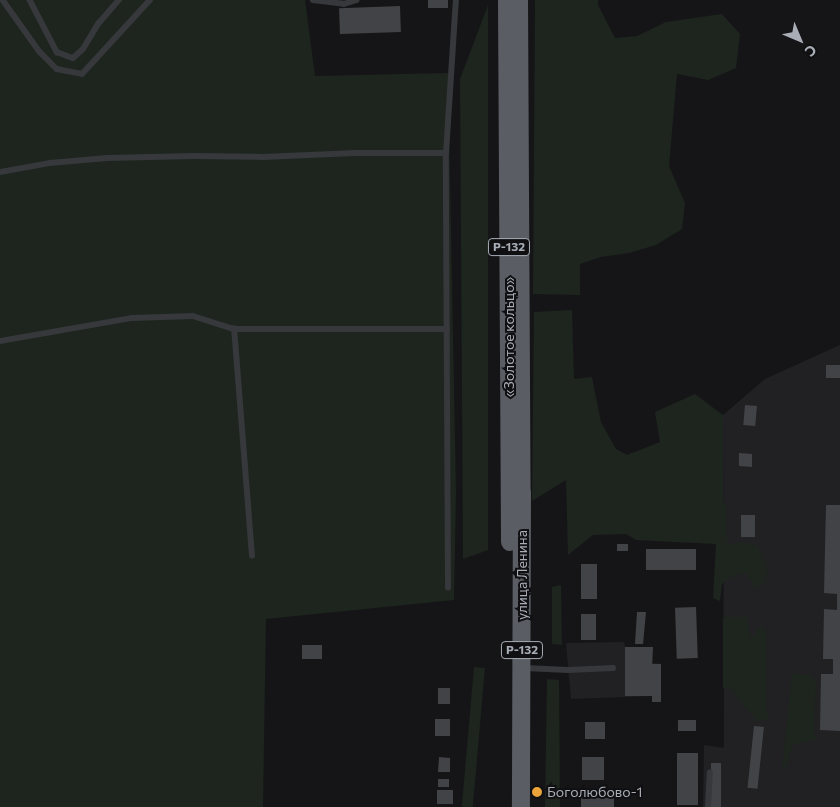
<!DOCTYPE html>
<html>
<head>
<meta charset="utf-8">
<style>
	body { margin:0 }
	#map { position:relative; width:840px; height:807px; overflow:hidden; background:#151517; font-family:Commissioner,sans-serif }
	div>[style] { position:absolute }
	.built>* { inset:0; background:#212124 }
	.green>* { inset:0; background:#1d251e; transform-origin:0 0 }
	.building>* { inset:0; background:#424347; transform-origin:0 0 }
	.service>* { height:5.5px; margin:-2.75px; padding:0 2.75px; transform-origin:2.75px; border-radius:2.75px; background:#36383c }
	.trunk>* { height:18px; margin:-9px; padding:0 9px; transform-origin:9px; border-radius:9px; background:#5a5e64 }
	.dots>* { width:14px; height:14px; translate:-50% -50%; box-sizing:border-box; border:2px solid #101012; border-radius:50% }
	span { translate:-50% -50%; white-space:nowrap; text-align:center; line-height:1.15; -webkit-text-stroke:4px #101012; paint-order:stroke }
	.shield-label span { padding:1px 4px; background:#101012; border:1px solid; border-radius:4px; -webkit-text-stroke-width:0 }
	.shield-label { font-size:12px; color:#a8adb6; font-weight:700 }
	.street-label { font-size:14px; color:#a8adb6 }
	.poi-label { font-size:14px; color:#a8adb6 }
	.left { translate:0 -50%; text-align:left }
	.north { position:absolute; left:775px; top:15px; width:50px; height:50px; -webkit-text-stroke:4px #101012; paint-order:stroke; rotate:135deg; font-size:14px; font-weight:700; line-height:20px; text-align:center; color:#a8adb6 }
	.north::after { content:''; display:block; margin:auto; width:18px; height:22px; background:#a8adb6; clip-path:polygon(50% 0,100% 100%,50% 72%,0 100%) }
</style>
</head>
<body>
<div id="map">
	<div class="built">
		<div style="clip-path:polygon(840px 345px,840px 807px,703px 807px,704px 745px,724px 748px,723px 415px,765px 379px)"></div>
		<div style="clip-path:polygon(624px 642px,625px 647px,653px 647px,653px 663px,661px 664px,661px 702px,652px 696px,571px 699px,566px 643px)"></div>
	</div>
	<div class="green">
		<div style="clip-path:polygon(0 0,305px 0,315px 76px,448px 73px,456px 493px,454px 600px,266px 619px,263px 807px,0 807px)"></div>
		<div style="clip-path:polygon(535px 0,598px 0,598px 5px,615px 38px,637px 36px,666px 22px,722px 14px,740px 34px,736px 68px,708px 80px,677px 74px,669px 166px,685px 203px,682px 229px,656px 245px,629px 253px,601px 257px,580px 264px,580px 295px,533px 294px)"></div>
		<div style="clip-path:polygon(488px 5px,488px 550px,463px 559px,460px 79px)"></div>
		<div style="clip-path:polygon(572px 310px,574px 379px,592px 377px,601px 422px,616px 449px,627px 455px,660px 442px,655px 412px,695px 394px,723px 415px,723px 501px,726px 507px,727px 541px,731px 545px,737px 542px,758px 545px,768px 570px,765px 582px,756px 589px,746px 573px,729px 578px,722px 584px,720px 601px,713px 598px,716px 544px,636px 540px,626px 534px,593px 535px,568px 555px,566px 480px,532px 501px,534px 312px)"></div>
		<div style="clip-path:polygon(561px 585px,562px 645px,552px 644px,552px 587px)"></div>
		<div style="clip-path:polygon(723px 617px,747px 617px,751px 638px,763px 624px,766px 634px,766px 708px,769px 719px,757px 722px,730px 688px,723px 688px)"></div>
		<div style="left:474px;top:667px;width:11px;height:140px;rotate:5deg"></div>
		<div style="clip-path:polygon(792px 674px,811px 675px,816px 681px,814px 734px,817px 738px,812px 741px,793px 744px,786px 767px,782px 768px)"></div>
		<div style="clip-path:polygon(547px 679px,559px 680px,560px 807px,545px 807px)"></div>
	</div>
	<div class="building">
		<div style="left:428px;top:0;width:20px;height:8px"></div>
		<div style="left:400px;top:6px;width:26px;height:61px;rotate:88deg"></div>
		<div style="left:826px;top:365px;width:14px;height:13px"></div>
		<div style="left:745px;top:405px;width:12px;height:20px;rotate:5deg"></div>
		<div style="clip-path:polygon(739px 453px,752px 454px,752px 467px,739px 466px)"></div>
		<div style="clip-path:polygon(826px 505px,840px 505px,840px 731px,820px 730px,821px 674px,833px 674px,833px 659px,823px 659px,824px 609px,837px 610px,837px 594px,824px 593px)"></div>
		<div style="left:741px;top:515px;width:14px;height:22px"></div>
		<div style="left:628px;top:544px;width:7px;height:11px;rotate:90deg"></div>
		<div style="left:696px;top:549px;width:21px;height:50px;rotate:90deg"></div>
		<div style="left:581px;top:564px;width:16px;height:35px"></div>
		<div style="left:696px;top:607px;width:51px;height:21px;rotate:88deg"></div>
		<div style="clip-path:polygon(637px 612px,646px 612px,643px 644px,635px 644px)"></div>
		<div style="left:581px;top:614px;width:15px;height:26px"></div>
		<div style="left:302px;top:645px;width:20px;height:14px"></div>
		<div style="clip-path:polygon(625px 647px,653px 647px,652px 664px,661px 664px,661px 702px,652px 702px,652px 696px,625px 696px)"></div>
		<div style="left:438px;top:688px;width:12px;height:16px"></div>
		<div style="left:435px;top:719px;width:15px;height:17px"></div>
		<div style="left:678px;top:720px;width:18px;height:11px"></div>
		<div style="left:585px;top:722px;width:20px;height:17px"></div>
		<div style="left:754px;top:726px;width:10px;height:62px;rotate:6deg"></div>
		<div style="left:677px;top:753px;width:21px;height:52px"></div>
		<div style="clip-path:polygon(439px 757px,450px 758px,450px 772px,438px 772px)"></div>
		<div style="left:604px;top:757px;width:23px;height:22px;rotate:90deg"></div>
		<div style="left:711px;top:763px;width:10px;height:44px"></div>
		<div style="left:449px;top:779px;width:8px;height:11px;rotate:90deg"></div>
		<div style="left:437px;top:790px;width:16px;height:14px"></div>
		<div style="left:581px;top:798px;width:33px;height:9px"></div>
	</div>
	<div class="service">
		<div style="left:3px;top:0;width:64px;rotate:54.6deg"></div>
		<div style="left:40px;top:52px;width:24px;rotate:45deg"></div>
		<div style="left:57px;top:69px;width:25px;rotate:11deg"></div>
		<div style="left:82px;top:74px;width:100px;rotate:-47.4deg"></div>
		<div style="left:30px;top:0;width:59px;rotate:62.6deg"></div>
		<div style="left:57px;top:52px;width:17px;rotate:21deg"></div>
		<div style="left:73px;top:58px;width:13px;rotate:-42deg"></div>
		<div style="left:83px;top:49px;width:29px;rotate:-59deg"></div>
		<div style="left:98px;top:24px;width:32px;rotate:-49deg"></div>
		<div style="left:313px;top:0;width:31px;rotate:7deg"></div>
		<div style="left:344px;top:4px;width:13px;rotate:-18deg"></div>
		<div style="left:0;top:172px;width:51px;rotate:-10.2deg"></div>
		<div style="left:50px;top:163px;width:57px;rotate:-5deg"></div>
		<div style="left:107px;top:158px;width:87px;rotate:-1.3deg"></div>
		<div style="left:194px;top:156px;width:69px;rotate:0.8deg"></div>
		<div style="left:263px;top:157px;width:92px;rotate:-2.5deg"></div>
		<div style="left:355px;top:153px;width:91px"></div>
		<div style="left:0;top:341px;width:134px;rotate:-9.9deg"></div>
		<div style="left:132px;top:318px;width:61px;rotate:-1.9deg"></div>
		<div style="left:193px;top:316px;width:43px;rotate:17.6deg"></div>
		<div style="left:252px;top:556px;width:228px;rotate:-94.5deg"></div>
		<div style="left:234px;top:329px;width:213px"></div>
		<div style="left:448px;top:588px;width:435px;rotate:-90.3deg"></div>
		<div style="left:446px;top:153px;width:153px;rotate:-86.3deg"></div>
		<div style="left:525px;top:668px;width:43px;rotate:2.7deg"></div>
		<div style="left:568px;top:670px;width:45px;rotate:-2.5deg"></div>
		<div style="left:708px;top:807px;width:34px;rotate:-87deg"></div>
	</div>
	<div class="trunk">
		<div style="left:507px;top:0;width:542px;rotate:89.68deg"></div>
		<div style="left:519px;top:0;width:493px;rotate:89.7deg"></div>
		<div style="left:522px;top:493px;width:314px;rotate:90.2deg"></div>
	</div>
	<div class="dots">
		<div style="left:537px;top:792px;background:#eaa43a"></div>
	</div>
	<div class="shield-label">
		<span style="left:509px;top:247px">Р-132</span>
		<span style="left:522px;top:650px">Р-132</span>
	</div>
	<div class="street-label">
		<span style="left:509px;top:337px;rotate:-90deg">«Золотое кольцо»</span>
		<span style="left:522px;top:575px;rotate:-90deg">улица Ленина</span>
	</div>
	<div class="poi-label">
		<span class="left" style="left:547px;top:792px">Боголюбово-1</span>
	</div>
	<div class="north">С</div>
</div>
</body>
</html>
